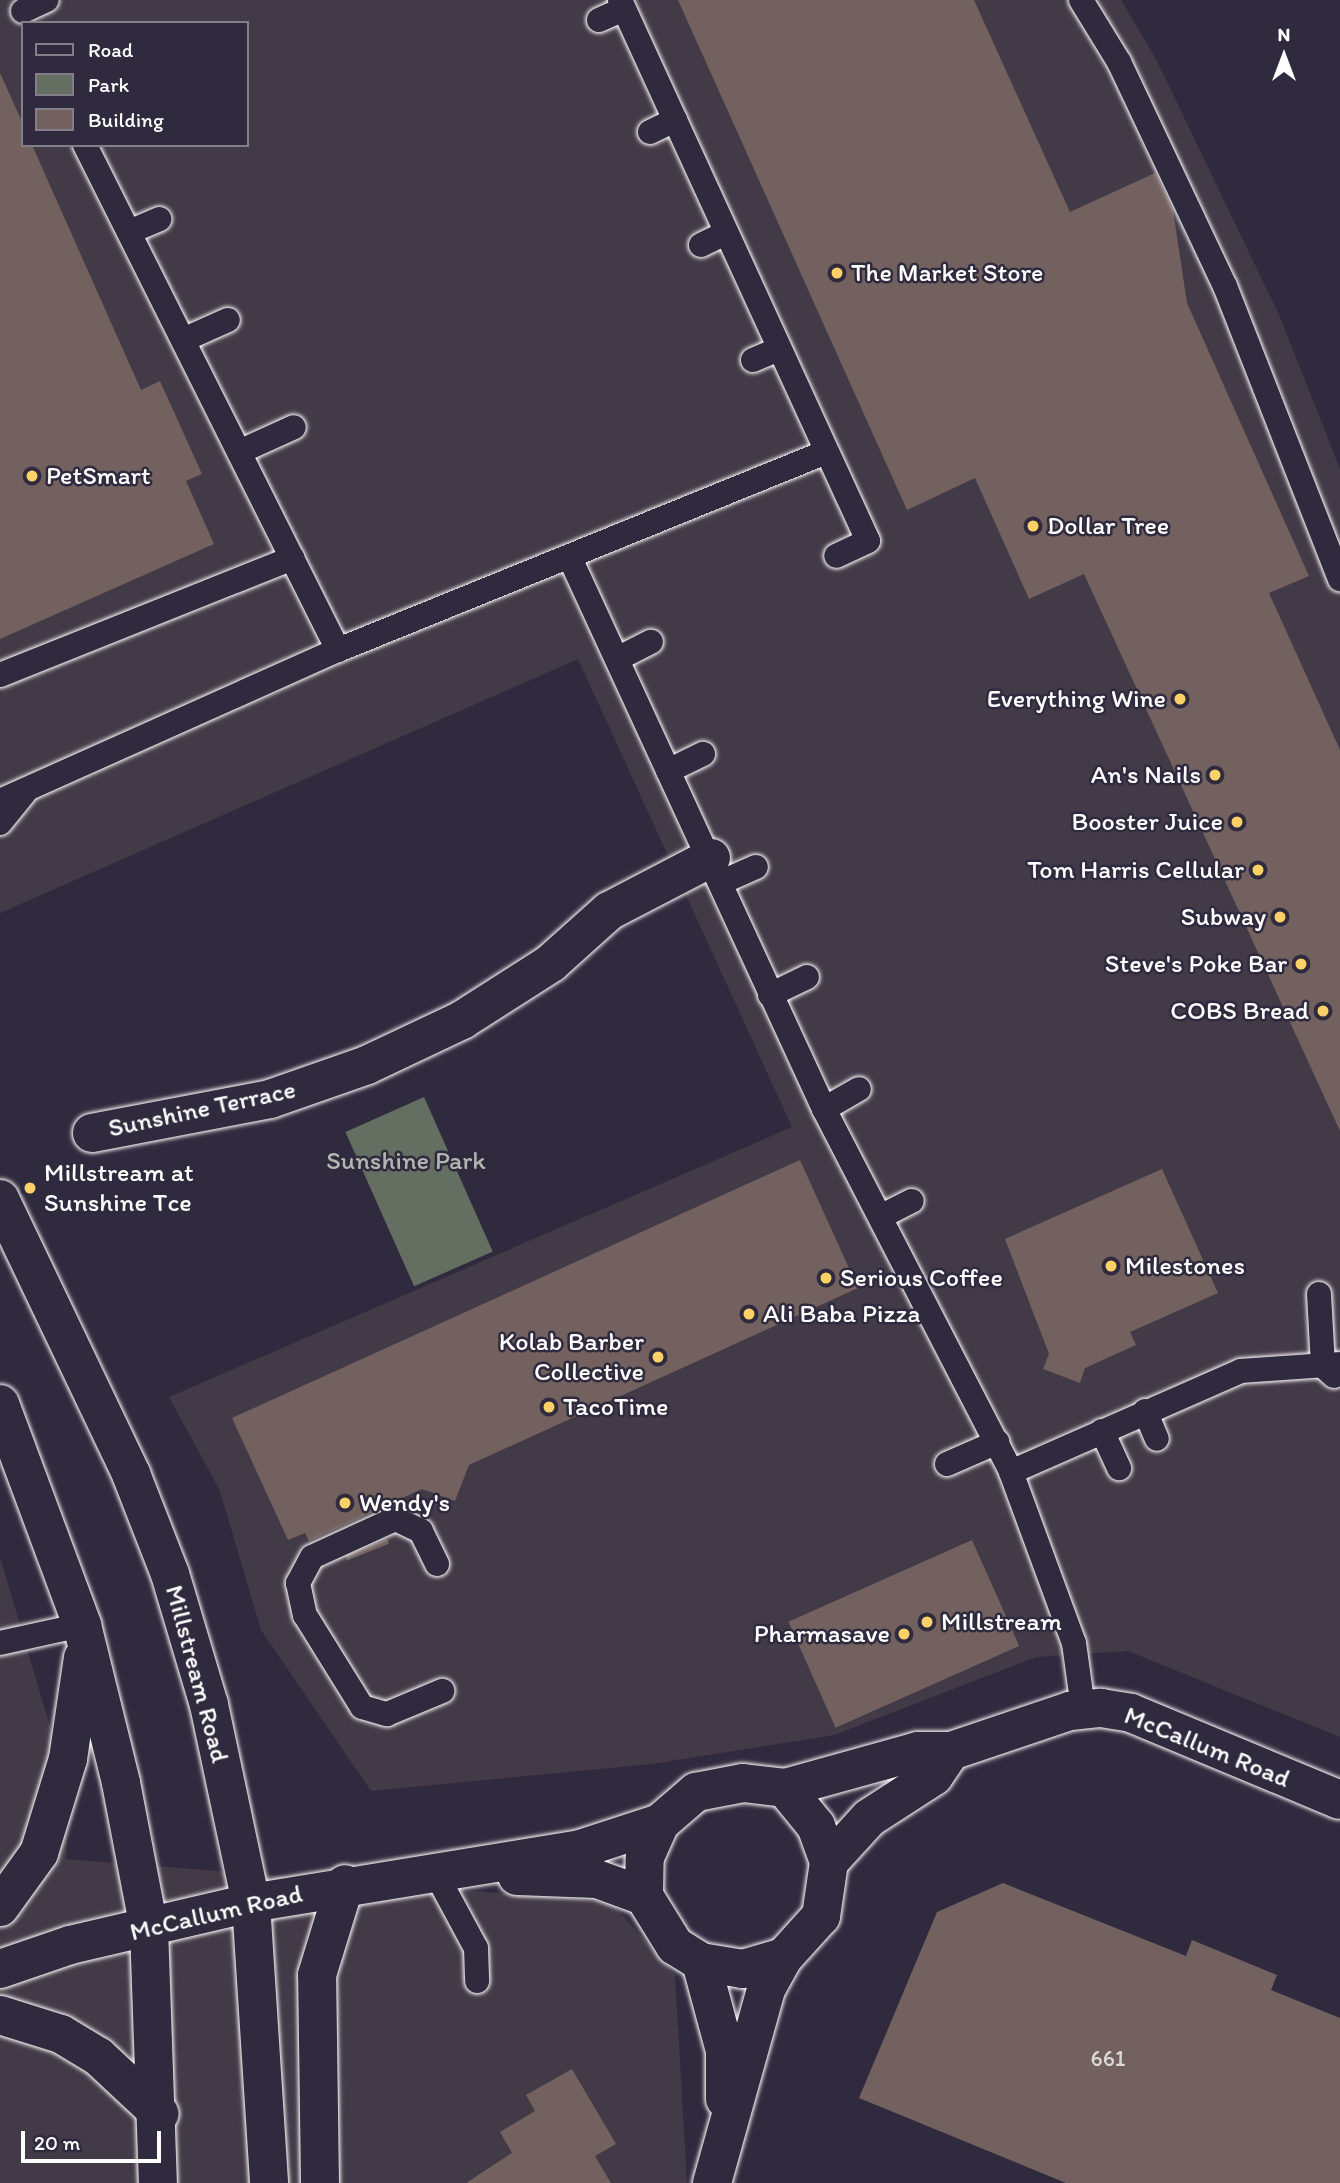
<!DOCTYPE html>
<html>
<head>
<meta charset="utf-8">
<style>
	body { margin:0 }
	#map { position:relative; width:1340px; height:2183px; overflow:hidden; background:#2f2a3d; font-family:Itim,sans-serif }
	div>[style] { position:absolute }
	.built>* { inset:0; background:#433a47 }
	.green>* { inset:0; background:#646e61; transform-origin:0 0 }
	.building>* { inset:0; background:#72615f; transform-origin:0 0 }
	.roads { filter:drop-shadow(0 0 2px #fff) drop-shadow(0 0 2px #fff) }
	.service>* { height:24px; margin:-12px; padding:0 12px; transform-origin:12px; border-radius:12px; background:#2f2a3d }
	.minor>* { height:38px; margin:-19px; padding:0 19px; transform-origin:19px; border-radius:19px; background:#2f2a3d }
	.tertiary>* { height:38px; margin:-19px; padding:0 19px; transform-origin:19px; border-radius:19px; background:#2f2a3d }
	.secondary>* { height:38px; margin:-19px; padding:0 19px; transform-origin:19px; border-radius:19px; background:#2f2a3d }
	.dots>* { width:19px; height:19px; translate:-50% -50%; box-sizing:border-box; border:4px solid #2f2a3d; border-radius:50% }
	span { translate:-50% -50%; white-space:nowrap; text-align:center; line-height:1.15; -webkit-text-stroke:5px #2f2a3d; paint-order:stroke }
	.number-label { font-size:23px; color:#dcd8d7 }
	.number-label span { -webkit-text-stroke-width:0 }
	.poi-label { font-size:26px; color:#fff }
	.left { translate:0 -50%; text-align:left }
	.right { translate:-100% -50%; text-align:right }
	.street-label { font-size:26px; color:#fff }
	.park-label { font-size:26px; color:#b2b6b0 }
	.legend { position:absolute; left:21px; top:21px; width:228px; height:126px; box-sizing:border-box; background:#2f2a3d; border:2px solid #827f8b; margin:0; padding:9px 12px; list-style:none; font-size:21px; color:#fff }
	.legend li { display:flex; align-items:center; gap:14px; height:35px }
	.legend b { width:35px; border:2px solid #827f8b }
	.north { position:absolute; left:1249px; top:21px; width:70px; height:70px; -webkit-text-stroke:5px #2f2a3d; paint-order:stroke; rotate:0deg; font-size:19px; font-weight:700; line-height:28px; text-align:center; color:#fff }
	.north::after { content:''; display:block; margin:auto; width:24px; height:32px; background:#fff; clip-path:polygon(50% 0,100% 100%,50% 72%,0 100%) }
	.scale { position:absolute; left:21px; top:2131px; width:140px; height:32px; box-sizing:border-box; border:4px solid #fff; border-top:0; padding-left:9px; font-size:21px; line-height:24px; white-space:nowrap; color:#fff; -webkit-text-stroke:5px #2f2a3d; paint-order:stroke }
</style>
</head>
<body>
<div id="map">
	<div class="built">
		<div style="clip-path:polygon(evenodd,0 0,1121px 0,1156px 59px,1280px 317px,1340px 469px,1340px 1737px,1128px 1651px,1036px 1657px,834px 1735px,652px 1764px,371px 1791px,261px 1630px,220px 1491px,169px 1397px,792px 1127px,578px 659px,0 913px,0 0,23px 23px,247px 23px,247px 145px,23px 145px,23px 23px)"></div>
		<div style="clip-path:polygon(0 1557px,69px 1791px,66px 1859px,611px 1902px,675px 1975px,687px 2183px,0 2183px)"></div>
	</div>
	<div class="green">
		<div style="left:424px;top:1097px;width:169px;height:86px;rotate:66deg"></div>
	</div>
	<div class="building">
		<div style="clip-path:polygon(678px 0,974px 0,1070px 212px,1155px 173px,1173px 210px,1187px 303px,1309px 576px,1269px 593px,1340px 750px,1340px 1131px,1084px 574px,1029px 599px,975px 478px,907px 510px)"></div>
		<div style="clip-path:polygon(0 73px,23px 124px,23px 145px,32px 145px,141px 390px,160px 381px,202px 474px,186px 481px,214px 544px,0 639px)"></div>
		<div style="clip-path:polygon(800px 1160px,858px 1288px,469px 1465px,455px 1501px,422px 1489px,309px 1541px,305px 1533px,288px 1540px,232px 1418px)"></div>
		<div style="clip-path:polygon(1162px 1169px,1218px 1293px,1130px 1332px,1136px 1345px,1085px 1368px,1080px 1383px,1043px 1369px,1049px 1354px,1005px 1239px)"></div>
		<div style="left:387px;top:1539px;width:5px;height:45px;rotate:68deg"></div>
		<div style="left:972px;top:1540px;width:116px;height:201px;rotate:66deg"></div>
		<div style="clip-path:polygon(1003px 1883px,1186px 1956px,1192px 1940px,1277px 1975px,1271px 1990px,1340px 2018px,1340px 2183px,1066px 2183px,859px 2098px,937px 1912px)"></div>
		<div style="clip-path:polygon(572px 2069px,616px 2144px,595px 2156px,611px 2183px,466px 2183px,512px 2153px,500px 2132px,535px 2111px,526px 2095px)"></div>
	</div>
	<div class="roads">
		<div class="service">
			<div style="left:620px;top:0;width:595px;rotate:65.37deg"></div>
			<div style="left:868px;top:541px;width:35px;rotate:155deg"></div>
			<div style="left:1081px;top:0;width:73px;rotate:58.5deg"></div>
			<div style="left:1119px;top:62px;width:248px;rotate:64.7deg"></div>
			<div style="left:1225px;top:286px;width:315px;rotate:68.6deg"></div>
			<div style="left:23px;top:11px;width:26px;rotate:-25deg"></div>
			<div style="left:599px;top:20px;width:27px;rotate:-24deg"></div>
			<div style="left:650px;top:132px;width:28px;rotate:-26deg"></div>
			<div style="left:85px;top:145px;width:565px;rotate:63.39deg"></div>
			<div style="left:129px;top:232px;width:33px;rotate:-23deg"></div>
			<div style="left:701px;top:245px;width:28px;rotate:-26deg"></div>
			<div style="left:183px;top:340px;width:49px;rotate:-24deg"></div>
			<div style="left:753px;top:360px;width:28px;rotate:-23deg"></div>
			<div style="left:239px;top:452px;width:60px;rotate:-24.4deg"></div>
			<div style="left:570px;top:558px;width:607px;rotate:65.25deg"></div>
			<div style="left:824px;top:1109px;width:408px;rotate:62.7deg"></div>
			<div style="left:1011px;top:1472px;width:182px;rotate:69.8deg"></div>
			<div style="left:1074px;top:1643px;width:66px;rotate:82.1deg"></div>
			<div style="left:617px;top:659px;width:38px;rotate:-27deg"></div>
			<div style="left:0;top:675px;width:315px;rotate:-21.8deg"></div>
			<div style="left:668px;top:771px;width:39px;rotate:-26deg"></div>
			<div style="left:0;top:801px;width:370px;rotate:-24.1deg"></div>
			<div style="left:338px;top:650px;width:527px;rotate:-22.08deg"></div>
			<div style="left:0;top:823px;width:40px;rotate:-51deg"></div>
			<div style="left:722px;top:882px;width:37px;rotate:-24deg"></div>
			<div style="left:770px;top:995px;width:41px;rotate:-25.9deg"></div>
			<div style="left:824px;top:1109px;width:40px;rotate:-29.7deg"></div>
			<div style="left:884px;top:1215px;width:31px;rotate:-27deg"></div>
			<div style="left:1319px;top:1294px;width:72px;rotate:86.8deg"></div>
			<div style="left:1323px;top:1366px;width:15px;rotate:42deg"></div>
			<div style="left:1145px;top:1411px;width:30px;rotate:67deg"></div>
			<div style="left:1102px;top:1431px;width:41px;rotate:65.3deg"></div>
			<div style="left:947px;top:1464px;width:55px;rotate:-23.7deg"></div>
			<div style="left:1011px;top:1472px;width:251px;rotate:-23.7deg"></div>
			<div style="left:1241px;top:1371px;width:99px;rotate:-4deg"></div>
			<div style="left:437px;top:1564px;width:37px;rotate:-116deg"></div>
			<div style="left:421px;top:1531px;width:29px;rotate:-155deg"></div>
			<div style="left:395px;top:1519px;width:91px;rotate:155.4deg"></div>
			<div style="left:312px;top:1557px;width:30px;rotate:118deg"></div>
			<div style="left:298px;top:1583px;width:33px;rotate:78deg"></div>
			<div style="left:305px;top:1615px;width:108px;rotate:58.2deg"></div>
			<div style="left:362px;top:1707px;width:26px;rotate:16deg"></div>
			<div style="left:387px;top:1714px;width:60px;rotate:-22.7deg"></div>
			<div style="left:0;top:1643px;width:84px;rotate:-12.4deg"></div>
			<div style="left:435px;top:1872px;width:86px;rotate:61.7deg"></div>
			<div style="left:476px;top:1948px;width:33px;rotate:88deg"></div>
		</div>
		<div class="minor">
			<div style="left:92px;top:1133px;width:181px;rotate:-10.8deg"></div>
			<div style="left:270px;top:1099px;width:103px;rotate:-19.3deg"></div>
			<div style="left:367px;top:1065px;width:105px;rotate:-25.3deg"></div>
			<div style="left:462px;top:1020px;width:106px;rotate:-32.6deg"></div>
			<div style="left:551px;top:963px;width:78px;rotate:-41.9deg"></div>
			<div style="left:609px;top:911px;width:115px;rotate:-27.5deg"></div>
			<div style="left:785px;top:1788px;width:49px;rotate:50.8deg"></div>
			<div style="left:816px;top:1826px;width:38px;rotate:70deg"></div>
			<div style="left:829px;top:1862px;width:55px;rotate:98.4deg"></div>
			<div style="left:821px;top:1916px;width:55px;rotate:132.1deg"></div>
			<div style="left:784px;top:1957px;width:43px;rotate:163.7deg"></div>
			<div style="left:743px;top:1969px;width:43px;rotate:-170.5deg"></div>
			<div style="left:701px;top:1962px;width:31px;rotate:-148deg"></div>
			<div style="left:675px;top:1946px;width:59px;rotate:-121.8deg"></div>
			<div style="left:644px;top:1896px;width:39px;rotate:-89deg"></div>
			<div style="left:645px;top:1857px;width:37px;rotate:-66deg"></div>
			<div style="left:660px;top:1823px;width:48px;rotate:-40.7deg"></div>
			<div style="left:696px;top:1792px;width:48px;rotate:-10.8deg"></div>
			<div style="left:743px;top:1783px;width:42px;rotate:6.8deg"></div>
			<div style="left:785px;top:1788px;width:138px;rotate:-15.5deg"></div>
			<div style="left:918px;top:1751px;width:33px"></div>
			<div style="left:951px;top:1751px;width:126px;rotate:-18.6deg"></div>
			<div style="left:1070px;top:1711px;width:31px;rotate:-6deg"></div>
			<div style="left:1101px;top:1708px;width:30px;rotate:9deg"></div>
			<div style="left:1131px;top:1713px;width:226px;rotate:22.6deg"></div>
			<div style="left:829px;top:1862px;width:59px;rotate:-47.7deg"></div>
			<div style="left:869px;top:1818px;width:77px;rotate:-32.9deg"></div>
			<div style="left:934px;top:1776px;width:30px;rotate:-56deg"></div>
			<div style="left:517px;top:1876px;width:80px;rotate:2.1deg"></div>
			<div style="left:597px;top:1879px;width:50px;rotate:19.9deg"></div>
			<div style="left:251px;top:1903px;width:333px;rotate:-9.3deg"></div>
			<div style="left:580px;top:1849px;width:84px;rotate:-18deg"></div>
			<div style="left:701px;top:1962px;width:92px;rotate:74.9deg"></div>
			<div style="left:725px;top:2051px;width:48px;rotate:90deg"></div>
			<div style="left:712px;top:2183px;width:201px;rotate:-74.4deg"></div>
			<div style="left:766px;top:1989px;width:37px;rotate:-61deg"></div>
		</div>
		<div class="tertiary">
			<div style="left:0;top:1969px;width:74px;rotate:-18.9deg"></div>
			<div style="left:70px;top:1945px;width:186px;rotate:-13.1deg"></div>
		</div>
		<div class="secondary">
			<div style="left:0;top:1199px;width:305px;rotate:64.5deg"></div>
			<div style="left:131px;top:1474px;width:107px;rotate:68.7deg"></div>
			<div style="left:170px;top:1574px;width:137px;rotate:73.4deg"></div>
			<div style="left:209px;top:1705px;width:202px;rotate:78deg"></div>
			<div style="left:251px;top:1903px;width:281px;rotate:86.3deg"></div>
			<div style="left:0;top:1404px;width:236px;rotate:69.6deg"></div>
			<div style="left:82px;top:1625px;width:163px;rotate:76.1deg"></div>
			<div style="left:121px;top:1783px;width:148px;rotate:79.1deg"></div>
			<div style="left:149px;top:1928px;width:255px;rotate:88deg"></div>
			<div style="left:0;top:1907px;width:67px;rotate:-54.2deg"></div>
			<div style="left:39px;top:1853px;width:98px;rotate:-72.9deg"></div>
			<div style="left:68px;top:1759px;width:102px;rotate:-81.6deg"></div>
			<div style="left:0;top:2015px;width:64px;rotate:17.3deg"></div>
			<div style="left:61px;top:2034px;width:44px;rotate:31.2deg"></div>
			<div style="left:99px;top:2057px;width:83px;rotate:43.1deg"></div>
			<div style="left:320px;top:2183px;width:208px;rotate:-90.8deg"></div>
			<div style="left:317px;top:1975px;width:95px;rotate:-72.9deg"></div>
		</div>
	</div>
	<div class="dots">
		<div style="left:837px;top:273px;background:#ffd166"></div>
		<div style="left:32px;top:476px;background:#ffd166"></div>
		<div style="left:1033px;top:526px;background:#ffd166"></div>
		<div style="left:1180px;top:699px;background:#ffd166"></div>
		<div style="left:1215px;top:775px;background:#ffd166"></div>
		<div style="left:1237px;top:822px;background:#ffd166"></div>
		<div style="left:1258px;top:870px;background:#ffd166"></div>
		<div style="left:1280px;top:917px;background:#ffd166"></div>
		<div style="left:1301px;top:964px;background:#ffd166"></div>
		<div style="left:1323px;top:1011px;background:#ffd166"></div>
		<div style="left:30px;top:1188px;background:#ffd166"></div>
		<div style="left:1111px;top:1266px;background:#ffd166"></div>
		<div style="left:826px;top:1278px;background:#ffd166"></div>
		<div style="left:749px;top:1314px;background:#ffd166"></div>
		<div style="left:658px;top:1357px;background:#ffd166"></div>
		<div style="left:549px;top:1407px;background:#ffd166"></div>
		<div style="left:345px;top:1503px;background:#ffd166"></div>
		<div style="left:927px;top:1622px;background:#ffd166"></div>
		<div style="left:904px;top:1634px;background:#ffd166"></div>
	</div>
	<div class="number-label">
		<span style="left:1108px;top:2058px">661</span>
	</div>
	<div class="poi-label">
		<span class="left" style="left:851px;top:273px">The Market Store</span>
		<span class="left" style="left:46px;top:476px">PetSmart</span>
		<span class="left" style="left:1047px;top:526px">Dollar Tree</span>
		<span class="right" style="left:1166px;top:699px">Everything Wine</span>
		<span class="right" style="left:1201px;top:775px">An's Nails</span>
		<span class="right" style="left:1223px;top:822px">Booster Juice</span>
		<span class="right" style="left:1244px;top:870px">Tom Harris Cellular</span>
		<span class="right" style="left:1266px;top:917px">Subway</span>
		<span class="right" style="left:1287px;top:964px">Steve's Poke Bar</span>
		<span class="right" style="left:1309px;top:1011px">COBS Bread</span>
		<span class="left" style="left:44px;top:1188px">Millstream at<br>Sunshine Tce</span>
		<span class="left" style="left:1125px;top:1266px">Milestones</span>
		<span class="left" style="left:840px;top:1278px">Serious Coffee</span>
		<span class="left" style="left:763px;top:1314px">Ali Baba Pizza</span>
		<span class="right" style="left:644px;top:1357px">Kolab Barber<br>Collective</span>
		<span class="left" style="left:563px;top:1407px">TacoTime</span>
		<span class="left" style="left:359px;top:1503px">Wendy's</span>
		<span class="left" style="left:941px;top:1622px">Millstream</span>
		<span class="right" style="left:890px;top:1634px">Pharmasave</span>
	</div>
	<div class="street-label">
		<span style="left:202px;top:1109px;rotate:-12deg">Sunshine Terrace</span>
		<span style="left:197px;top:1674px;rotate:75deg">Millstream Road</span>
		<span style="left:1207px;top:1747px;rotate:22deg">McCallum Road</span>
		<span style="left:216px;top:1913px;rotate:-13deg">McCallum Road</span>
	</div>
	<div class="park-label">
		<span style="left:406px;top:1161px">Sunshine Park</span>
	</div>
	<ul class="legend">
	<li><b style="height:9px;background:#2f2a3d"></b>Road</li>
	<li><b style="height:19px;background:#646e61"></b>Park</li>
	<li><b style="height:19px;background:#72615f"></b>Building</li>
	</ul>
	<div class="north">N</div>
	<div class="scale">20 m</div>
</div>
</body>
</html>
